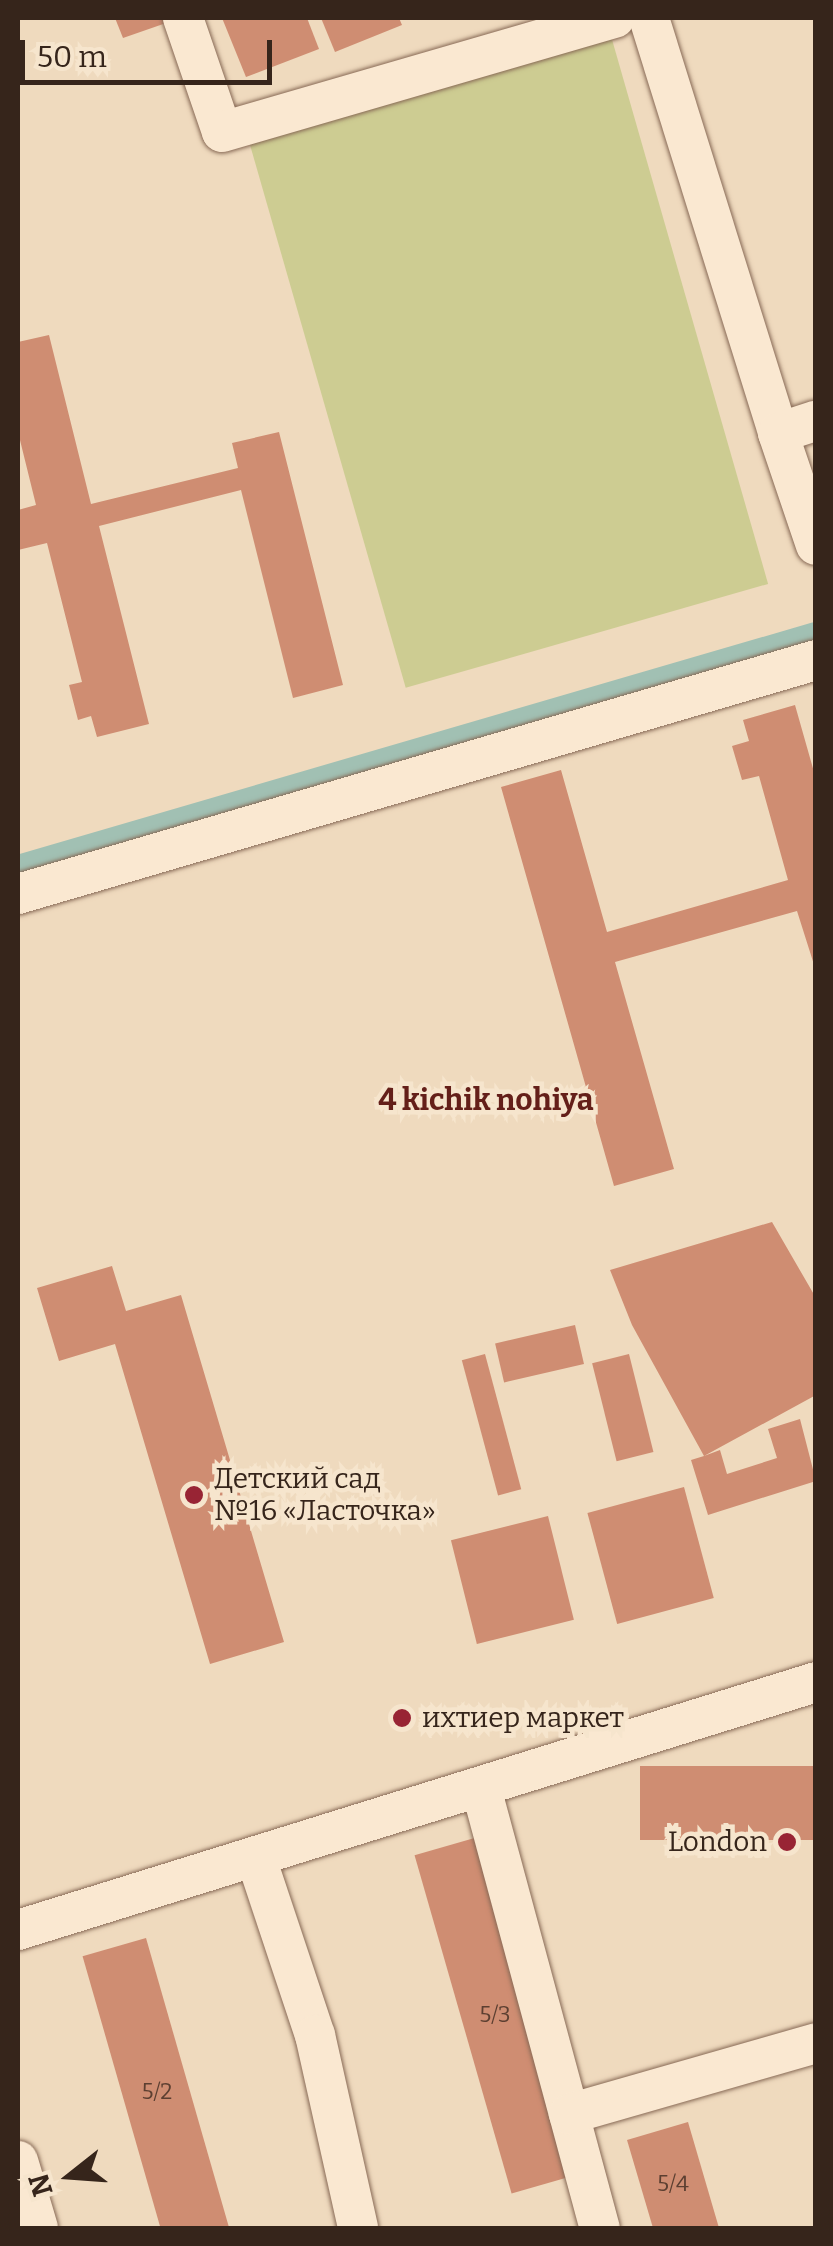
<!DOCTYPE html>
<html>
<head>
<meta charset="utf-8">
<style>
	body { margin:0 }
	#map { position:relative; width:833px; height:2246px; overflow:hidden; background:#efdabe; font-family:Bitter,serif }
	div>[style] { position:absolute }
	.green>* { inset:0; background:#cdcc92; transform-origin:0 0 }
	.canal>* { height:35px; margin:-17.5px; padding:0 17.5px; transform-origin:17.5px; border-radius:17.5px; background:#a1c0b3 }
	.building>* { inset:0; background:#cf8d72; transform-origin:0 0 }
	.roads { filter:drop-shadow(0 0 2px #886a56) drop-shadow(0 0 2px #886a56) }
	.minor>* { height:40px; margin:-20px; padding:0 20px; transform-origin:20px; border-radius:20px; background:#fae8d1 }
	.dots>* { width:28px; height:28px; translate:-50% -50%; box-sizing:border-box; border:5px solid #f6e5cd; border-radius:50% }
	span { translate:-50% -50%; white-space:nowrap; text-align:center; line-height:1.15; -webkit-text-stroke:9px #f6e5cd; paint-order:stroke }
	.number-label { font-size:22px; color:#5c3f31 }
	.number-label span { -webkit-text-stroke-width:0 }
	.poi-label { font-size:28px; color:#36251b }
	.left { translate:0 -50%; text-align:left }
	.right { translate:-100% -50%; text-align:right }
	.neighbourhood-label { font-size:30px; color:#641f19; font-weight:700 }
	.frame { position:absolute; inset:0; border:20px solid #36251b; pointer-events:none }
	.north { position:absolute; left:20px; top:2126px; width:100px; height:100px; -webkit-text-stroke:8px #f6e5cd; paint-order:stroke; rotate:253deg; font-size:28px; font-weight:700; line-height:40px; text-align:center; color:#36251b }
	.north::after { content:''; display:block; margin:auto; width:35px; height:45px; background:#36251b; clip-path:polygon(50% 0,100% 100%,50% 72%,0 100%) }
	.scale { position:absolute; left:20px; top:40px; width:252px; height:45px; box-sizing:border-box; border:5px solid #36251b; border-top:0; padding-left:12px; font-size:30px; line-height:35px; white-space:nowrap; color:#36251b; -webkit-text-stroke:8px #f6e5cd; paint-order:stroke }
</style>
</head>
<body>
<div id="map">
	<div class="green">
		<div style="left:611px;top:36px;width:570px;height:377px;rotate:74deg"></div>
	</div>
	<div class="canal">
		<div style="left:18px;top:872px;width:831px;rotate:-16.28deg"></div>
	</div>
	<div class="building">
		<div style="clip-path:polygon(115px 18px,167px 18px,169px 22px,123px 38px)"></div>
		<div style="clip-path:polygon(222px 18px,307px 18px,319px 49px,246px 77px)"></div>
		<div style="clip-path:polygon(321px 18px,399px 18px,402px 25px,335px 52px)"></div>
		<div style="clip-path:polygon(49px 335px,91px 504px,238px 468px,232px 443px,279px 432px,343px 685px,293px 698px,241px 490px,99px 526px,149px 724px,97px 737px,91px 716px,78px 720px,69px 685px,82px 682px,47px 543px,18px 550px,18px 510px,36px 505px,18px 432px,18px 342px)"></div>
		<div style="clip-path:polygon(795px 705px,816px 779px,816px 971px,797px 911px,615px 962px,674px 1169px,614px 1186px,501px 787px,561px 770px,607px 932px,788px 880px,759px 776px,742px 780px,732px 746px,749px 741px,743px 720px)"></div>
		<div style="clip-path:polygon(772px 1222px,816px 1298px,816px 1395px,704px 1456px,720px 1450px,727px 1474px,777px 1458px,768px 1429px,800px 1419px,816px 1481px,708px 1515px,691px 1460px,704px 1456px,632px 1325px,610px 1270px)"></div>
		<div style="clip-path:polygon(112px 1266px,126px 1311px,181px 1295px,284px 1642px,210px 1664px,115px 1344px,59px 1361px,37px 1288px)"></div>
		<div style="left:575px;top:1325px;width:40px;height:82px;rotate:77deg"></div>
		<div style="left:485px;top:1354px;width:140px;height:24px;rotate:75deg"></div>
		<div style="left:629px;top:1354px;width:101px;height:38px;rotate:76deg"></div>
		<div style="left:684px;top:1487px;width:115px;height:100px;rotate:75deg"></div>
		<div style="left:548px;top:1516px;width:107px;height:100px;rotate:76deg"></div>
		<div style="left:816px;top:1766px;width:74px;height:176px;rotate:90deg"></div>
		<div style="left:478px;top:1837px;width:352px;height:66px;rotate:74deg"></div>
		<div style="left:146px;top:1938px;width:302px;height:66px;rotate:74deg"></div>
		<div style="clip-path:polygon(688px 2122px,719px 2228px,653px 2228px,627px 2140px)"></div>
	</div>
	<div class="roads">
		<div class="minor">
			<div style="left:183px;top:18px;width:120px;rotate:71.1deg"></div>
			<div style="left:222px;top:132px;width:409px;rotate:-16.2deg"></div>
			<div style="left:649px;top:18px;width:435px;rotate:72.7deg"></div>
			<div style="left:778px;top:433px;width:40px;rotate:-18deg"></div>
			<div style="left:778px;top:433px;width:118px;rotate:71.3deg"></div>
			<div style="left:18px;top:894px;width:832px;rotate:-16.34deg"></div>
			<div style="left:481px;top:1788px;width:456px;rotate:74.9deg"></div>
			<div style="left:256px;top:1858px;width:187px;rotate:71.6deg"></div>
			<div style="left:315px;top:2035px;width:198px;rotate:77.4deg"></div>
			<div style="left:18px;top:1930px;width:836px;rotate:-17.26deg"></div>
			<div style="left:569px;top:2114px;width:257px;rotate:-16deg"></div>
			<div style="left:18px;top:2161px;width:70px;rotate:73.4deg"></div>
		</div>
	</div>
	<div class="dots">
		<div style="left:194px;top:1495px;background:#982434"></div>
		<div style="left:402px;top:1718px;background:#982434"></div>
		<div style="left:787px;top:1842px;background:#982434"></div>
	</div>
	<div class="number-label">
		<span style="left:495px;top:2015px">5/3</span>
		<span style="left:157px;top:2092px">5/2</span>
		<span style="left:673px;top:2184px">5/4</span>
	</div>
	<div class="poi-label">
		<span class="left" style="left:214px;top:1495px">Детский сад<br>№16 «Ласточка»</span>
		<span class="left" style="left:422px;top:1718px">ихтиер маркет</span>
		<span class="right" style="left:767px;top:1842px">London</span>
	</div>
	<div class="neighbourhood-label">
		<span style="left:486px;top:1100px">4 kichik nohiya</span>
	</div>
	<div class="frame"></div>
	<div class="north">N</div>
	<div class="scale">50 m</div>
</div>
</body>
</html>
